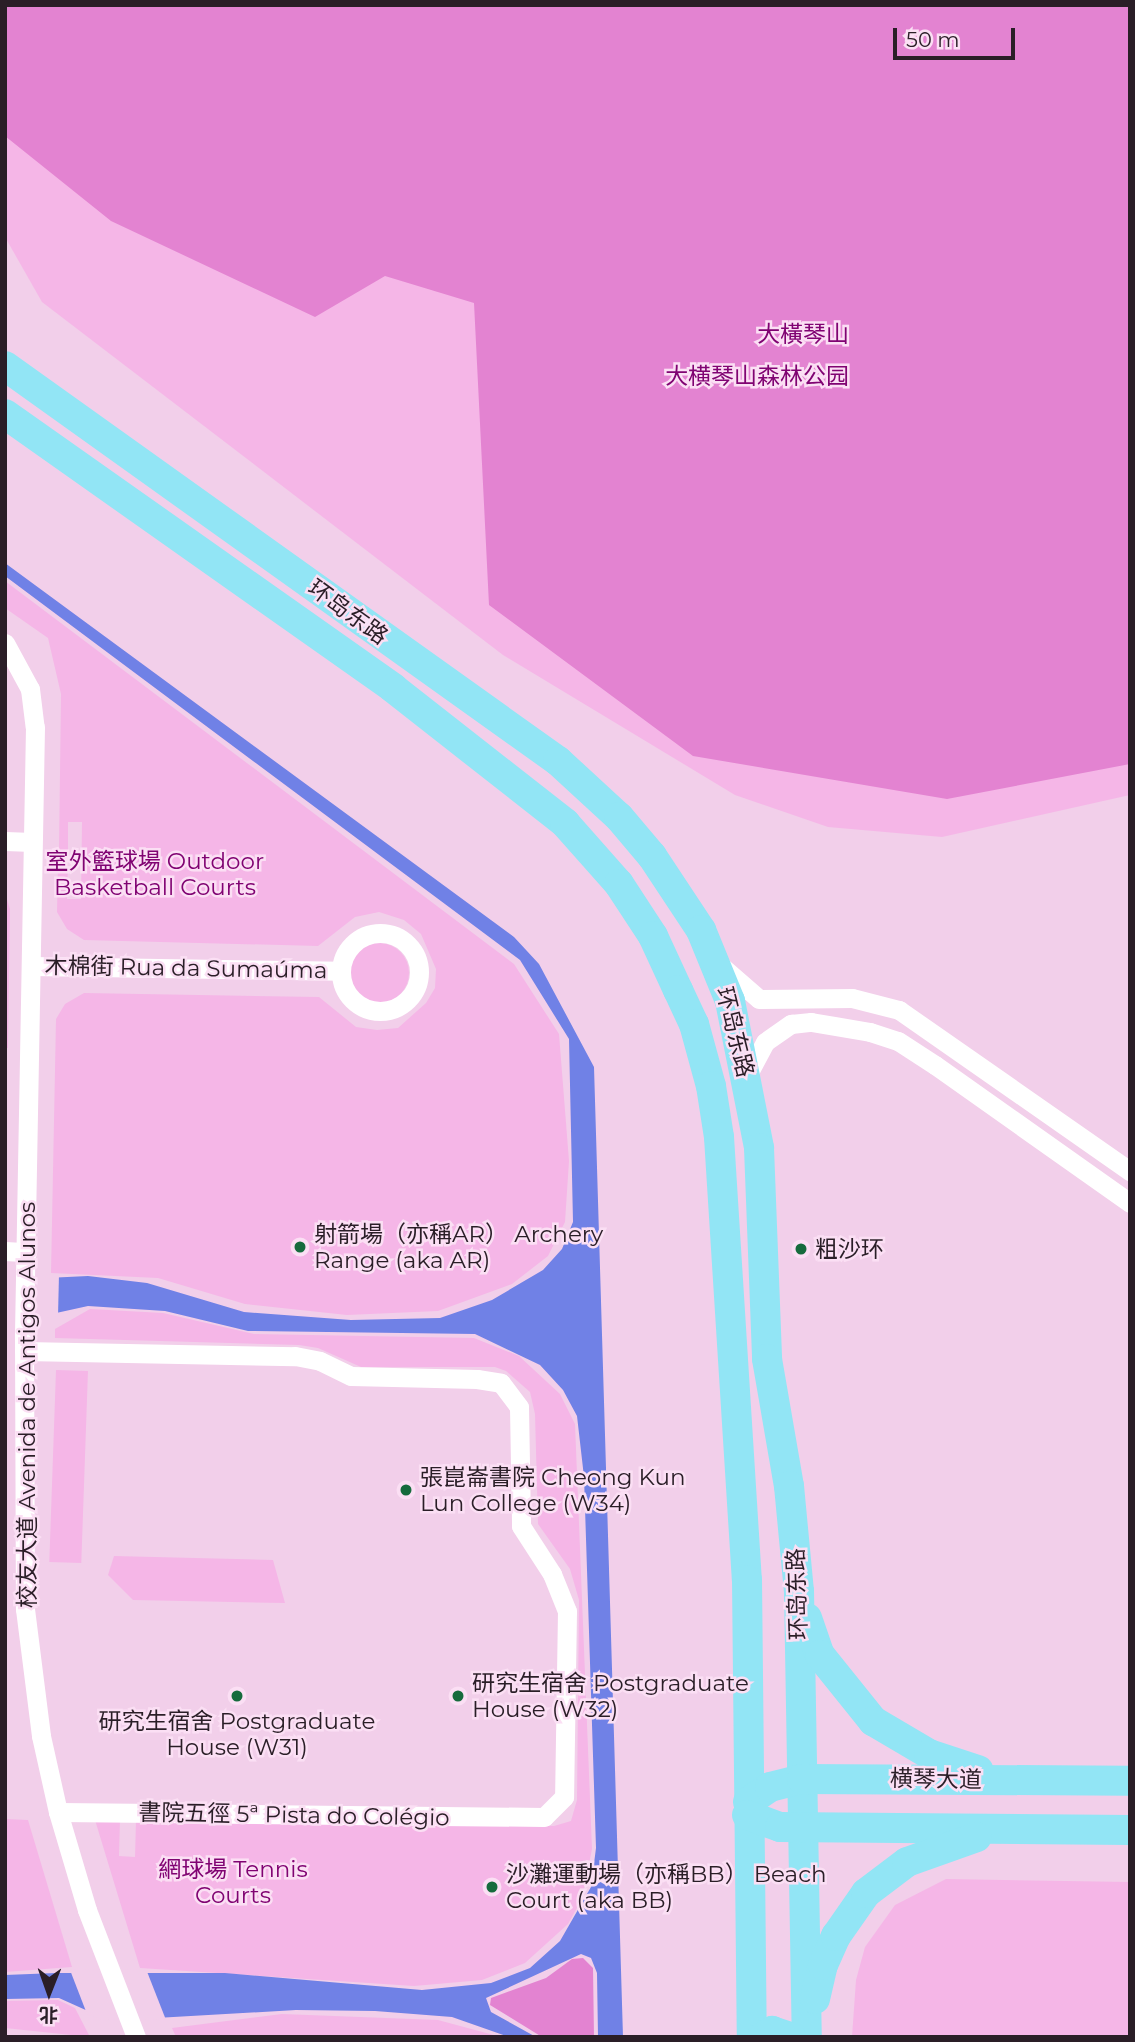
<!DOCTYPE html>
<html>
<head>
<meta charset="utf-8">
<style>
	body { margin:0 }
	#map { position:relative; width:1135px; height:2042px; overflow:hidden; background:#f2cfea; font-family:Montserrat,"Noto Sans SC",sans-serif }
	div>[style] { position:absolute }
	.green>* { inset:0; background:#f5b6e7; transform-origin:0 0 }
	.round { border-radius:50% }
	.forest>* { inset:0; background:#e383d1 }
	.water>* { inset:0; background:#7081e6 }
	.pier>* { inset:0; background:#f2cfea }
	.street>* { height:19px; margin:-9.5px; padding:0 9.5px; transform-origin:9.5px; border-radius:9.5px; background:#fff }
	.street>.ring { margin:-9.5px; padding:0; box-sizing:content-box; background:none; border:19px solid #fff; border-radius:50% }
	.primary>* { height:30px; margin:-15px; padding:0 15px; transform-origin:15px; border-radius:15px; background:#92e5f5 }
	.dots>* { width:19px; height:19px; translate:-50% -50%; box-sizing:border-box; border:4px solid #fbdff4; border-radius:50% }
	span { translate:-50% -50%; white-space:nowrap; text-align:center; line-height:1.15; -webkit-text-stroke:5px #fbdff4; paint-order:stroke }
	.park-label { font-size:23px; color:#800372 }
	.street-label { font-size:23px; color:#2a1e27 }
	.poi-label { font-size:23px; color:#2a1e27 }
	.left { translate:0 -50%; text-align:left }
	.frame { position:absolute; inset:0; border:7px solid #2a1e27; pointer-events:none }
	.north { position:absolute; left:14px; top:1958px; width:70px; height:70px; -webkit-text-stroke:5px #fbdff4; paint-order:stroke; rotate:181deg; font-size:19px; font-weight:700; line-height:28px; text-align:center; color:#2a1e27 }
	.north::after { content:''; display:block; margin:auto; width:24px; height:32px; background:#2a1e27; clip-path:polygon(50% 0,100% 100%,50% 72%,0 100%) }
	.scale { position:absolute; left:893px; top:28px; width:122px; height:32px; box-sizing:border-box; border:4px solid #2a1e27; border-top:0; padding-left:9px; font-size:21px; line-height:24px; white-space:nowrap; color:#2a1e27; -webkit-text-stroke:5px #fbdff4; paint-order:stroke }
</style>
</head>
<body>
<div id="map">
	<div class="green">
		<div style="clip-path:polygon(5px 5px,1130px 5px,1130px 795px,942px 837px,828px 827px,735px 795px,503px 655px,42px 302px,5px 237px)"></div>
		<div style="clip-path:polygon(5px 581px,514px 964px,559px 1034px,569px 1161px,565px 1222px,548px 1256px,512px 1284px,438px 1311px,347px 1315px,245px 1304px,158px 1278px,51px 1273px,56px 1019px,65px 1004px,84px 993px,319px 997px,356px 1027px,377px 1030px,398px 1028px,426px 1003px,435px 988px,436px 969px,421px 934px,404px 920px,379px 912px,355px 917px,318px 946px,84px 940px,67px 929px,57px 912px,58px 862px,68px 862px,67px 899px,81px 899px,82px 822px,68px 822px,68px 853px,59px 852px,61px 694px,48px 638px,5px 608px)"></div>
		<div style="clip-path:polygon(5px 893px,10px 909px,8px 1048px,5px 1048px)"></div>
		<div class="round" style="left:349px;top:943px;width:60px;height:60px"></div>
		<div style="clip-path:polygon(90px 1309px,163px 1313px,254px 1334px,474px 1338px,519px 1356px,560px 1394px,575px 1424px,592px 1849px,582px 1899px,568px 1924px,525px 1963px,482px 1980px,414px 1986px,140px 1968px,95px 1820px,120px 1820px,119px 1856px,135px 1857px,136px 1820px,554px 1826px,571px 1821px,577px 1800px,579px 1600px,570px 1569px,538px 1524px,535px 1414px,530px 1392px,506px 1371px,495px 1367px,361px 1367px,318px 1348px,299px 1345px,55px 1338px,55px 1329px)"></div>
		<div style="left:56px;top:1370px;width:32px;height:192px;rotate:2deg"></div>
		<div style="clip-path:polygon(114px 1556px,273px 1560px,285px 1603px,133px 1600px,108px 1575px)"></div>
		<div style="clip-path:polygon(5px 1819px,28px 1820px,72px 1967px,5px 1972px)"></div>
		<div style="clip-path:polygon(946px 1879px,1130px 1882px,1130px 2037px,852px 2037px,856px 1980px,865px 1947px,895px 1905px)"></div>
		<div style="clip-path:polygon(58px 2000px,75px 2008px,90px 2037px,5px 2028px,5px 2001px)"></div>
		<div style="clip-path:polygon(282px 2014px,438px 2020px,501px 2037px,176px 2037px,172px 2028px)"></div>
	</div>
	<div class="forest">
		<div style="clip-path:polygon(5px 5px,1130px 5px,1130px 764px,947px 799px,693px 756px,489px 605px,474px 303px,385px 276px,315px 317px,111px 221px,5px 136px)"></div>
		<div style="clip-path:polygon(583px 1958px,593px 1968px,594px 2037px,542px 2037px,490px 2005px,491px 1998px,546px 1978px,572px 1959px)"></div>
	</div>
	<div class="water">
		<div style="clip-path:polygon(5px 563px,514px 937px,539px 964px,594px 1067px,623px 2037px,598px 2037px,597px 1973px,591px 1958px,581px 1954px,486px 1998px,491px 2012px,536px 2037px,509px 2037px,452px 2017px,375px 2011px,296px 2010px,156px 2018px,99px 2016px,59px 1998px,5px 1999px,5px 1975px,56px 1973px,225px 1973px,422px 1990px,491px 1983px,530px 1968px,560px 1941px,591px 1887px,596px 1848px,584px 1477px,577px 1416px,563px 1390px,540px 1365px,475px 1334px,248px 1331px,165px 1311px,88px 1306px,38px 1317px,5px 1280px,88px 1276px,147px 1283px,244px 1312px,351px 1320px,440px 1318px,492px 1300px,543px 1270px,562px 1249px,573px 1222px,569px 1039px,520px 960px,5px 576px)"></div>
	</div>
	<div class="pier">
		<div style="clip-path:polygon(59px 1274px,58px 1316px,5px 1322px,5px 1277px)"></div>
		<div style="clip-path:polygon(146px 1969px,166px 2020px,99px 2019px,87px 2014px,70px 1970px)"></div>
	</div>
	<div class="street">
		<div style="left:5px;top:643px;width:52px;rotate:61.5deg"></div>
		<div style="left:30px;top:689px;width:38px;rotate:83deg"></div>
		<div style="left:35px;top:727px;width:608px;rotate:91.04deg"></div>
		<div style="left:24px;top:1335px;width:274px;rotate:89.8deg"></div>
		<div style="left:25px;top:1609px;width:128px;rotate:82.8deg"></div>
		<div style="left:41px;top:1736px;width:78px;rotate:77.4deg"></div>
		<div style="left:58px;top:1812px;width:102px;rotate:73.5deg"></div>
		<div style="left:87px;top:1910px;width:136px;rotate:68.9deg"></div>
		<div style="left:5px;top:841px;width:27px;rotate:2deg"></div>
		<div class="ring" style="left:341px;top:933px;width:59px;height:59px"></div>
		<div style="left:31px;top:966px;width:310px;rotate:0.9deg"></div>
		<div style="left:721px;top:966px;width:50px;rotate:41deg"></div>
		<div style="left:759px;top:999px;width:93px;rotate:-0.6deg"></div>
		<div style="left:852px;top:998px;width:49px;rotate:14.3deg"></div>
		<div style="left:899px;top:1010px;width:282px;rotate:34.9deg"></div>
		<div style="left:747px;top:1076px;width:38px;rotate:-62deg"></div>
		<div style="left:765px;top:1042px;width:32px;rotate:-35deg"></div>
		<div style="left:791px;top:1024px;width:20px;rotate:-6deg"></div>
		<div style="left:811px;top:1022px;width:60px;rotate:9.6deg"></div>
		<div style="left:870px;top:1032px;width:29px;rotate:18deg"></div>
		<div style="left:898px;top:1041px;width:44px;rotate:33deg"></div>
		<div style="left:935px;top:1065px;width:239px;rotate:35.3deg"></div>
		<div style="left:5px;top:1251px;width:22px;rotate:3deg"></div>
		<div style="left:24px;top:1351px;width:271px;rotate:1.1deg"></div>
		<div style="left:295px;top:1356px;width:25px;rotate:11deg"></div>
		<div style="left:320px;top:1361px;width:34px;rotate:26deg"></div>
		<div style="left:351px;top:1376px;width:126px;rotate:1.4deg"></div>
		<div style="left:477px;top:1379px;width:24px;rotate:9deg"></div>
		<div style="left:501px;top:1383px;width:30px;rotate:53deg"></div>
		<div style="left:519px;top:1407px;width:119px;rotate:89deg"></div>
		<div style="left:521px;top:1526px;width:57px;rotate:57.1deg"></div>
		<div style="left:552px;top:1574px;width:40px;rotate:68deg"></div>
		<div style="left:567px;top:1611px;width:186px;rotate:90.9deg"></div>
		<div style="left:564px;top:1797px;width:28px;rotate:135deg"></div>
		<div style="left:544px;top:1817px;width:486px;rotate:-179.4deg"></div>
	</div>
	<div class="primary">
		<div style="left:5px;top:366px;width:680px;rotate:35.54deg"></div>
		<div style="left:558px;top:761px;width:83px;rotate:42.6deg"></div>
		<div style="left:619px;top:817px;width:51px;rotate:49.8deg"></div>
		<div style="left:652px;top:856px;width:89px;rotate:56.5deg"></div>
		<div style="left:701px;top:930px;width:77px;rotate:67.8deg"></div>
		<div style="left:730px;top:1001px;width:150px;rotate:78.8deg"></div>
		<div style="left:759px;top:1148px;width:211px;rotate:87.8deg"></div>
		<div style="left:767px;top:1359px;width:129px;rotate:80.2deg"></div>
		<div style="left:789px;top:1486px;width:105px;rotate:84.6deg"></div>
		<div style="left:799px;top:1591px;width:446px;rotate:89deg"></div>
		<div style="left:5px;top:414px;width:475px;rotate:35.2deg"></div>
		<div style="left:393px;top:688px;width:219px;rotate:38.1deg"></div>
		<div style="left:565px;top:823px;width:81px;rotate:48.5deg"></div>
		<div style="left:619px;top:884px;width:62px;rotate:56.8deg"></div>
		<div style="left:653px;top:936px;width:60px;rotate:65.2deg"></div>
		<div style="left:678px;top:990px;width:38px;rotate:65deg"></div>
		<div style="left:694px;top:1024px;width:64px;rotate:74.7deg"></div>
		<div style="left:711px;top:1086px;width:52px;rotate:81.1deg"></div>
		<div style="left:719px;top:1137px;width:444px;rotate:86.4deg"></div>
		<div style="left:747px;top:1580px;width:457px;rotate:89.4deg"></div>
		<div style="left:807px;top:1618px;width:39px;rotate:71deg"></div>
		<div style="left:820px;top:1655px;width:85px;rotate:51.2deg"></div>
		<div style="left:873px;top:1721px;width:65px;rotate:30.5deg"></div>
		<div style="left:929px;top:1754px;width:52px;rotate:18.1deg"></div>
		<div style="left:748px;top:1802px;width:27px;rotate:-34deg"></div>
		<div style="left:770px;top:1787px;width:33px;rotate:-14deg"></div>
		<div style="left:802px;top:1779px;width:328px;rotate:0.3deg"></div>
		<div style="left:747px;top:1815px;width:35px;rotate:20deg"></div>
		<div style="left:780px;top:1827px;width:350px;rotate:0.5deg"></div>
		<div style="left:815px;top:1999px;width:35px;rotate:-77deg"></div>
		<div style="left:823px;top:1965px;width:32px;rotate:-66deg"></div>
		<div style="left:836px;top:1936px;width:52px;rotate:-55.1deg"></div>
		<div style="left:866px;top:1893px;width:51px;rotate:-37.1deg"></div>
		<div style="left:907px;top:1862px;width:74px;rotate:-19.7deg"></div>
		<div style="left:762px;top:2037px;width:12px;rotate:-31deg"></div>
		<div style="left:772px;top:2031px;width:20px;rotate:18deg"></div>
	</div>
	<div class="dots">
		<div style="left:300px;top:1247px;background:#166b3d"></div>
		<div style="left:801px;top:1249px;background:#166b3d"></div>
		<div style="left:406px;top:1490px;background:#166b3d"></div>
		<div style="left:237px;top:1696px;background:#166b3d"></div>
		<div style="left:458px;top:1696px;background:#166b3d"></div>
		<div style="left:492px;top:1887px;background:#166b3d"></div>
	</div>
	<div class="park-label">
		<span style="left:803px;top:334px">大橫琴山</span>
		<span style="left:757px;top:376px">大横琴山森林公园</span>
		<span style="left:155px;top:874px">室外籃球場 Outdoor<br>Basketball Courts</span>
		<span style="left:233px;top:1882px">網球場 Tennis<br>Courts</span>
	</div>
	<div class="street-label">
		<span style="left:348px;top:612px;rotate:36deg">环岛东路</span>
		<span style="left:186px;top:968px;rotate:1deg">木棉街 Rua da Sumaúma</span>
		<span style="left:735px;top:1032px;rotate:76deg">环岛东路</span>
		<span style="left:27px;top:1405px;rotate:-90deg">校友大道 Avenida de Antigos Alunos</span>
		<span style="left:797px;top:1594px;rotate:-92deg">环岛东路</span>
		<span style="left:936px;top:1779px;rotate:1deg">横琴大道</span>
		<span style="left:294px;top:1815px;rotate:1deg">書院五徑 5ª Pista do Colégio</span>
	</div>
	<div class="poi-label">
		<span class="left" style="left:314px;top:1247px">射箭場（亦稱AR） Archery<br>Range (aka AR)</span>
		<span class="left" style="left:815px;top:1249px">粗沙环</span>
		<span class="left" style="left:420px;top:1490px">張崑崙書院 Cheong Kun<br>Lun College (W34)</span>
		<span class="left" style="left:472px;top:1696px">研究生宿舍 Postgraduate<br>House (W32)</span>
		<span style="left:237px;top:1734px">研究生宿舍 Postgraduate<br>House (W31)</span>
		<span class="left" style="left:506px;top:1887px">沙灘運動場（亦稱BB） Beach<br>Court (aka BB)</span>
	</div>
	<div class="frame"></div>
	<div class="north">北</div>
	<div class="scale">50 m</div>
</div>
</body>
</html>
